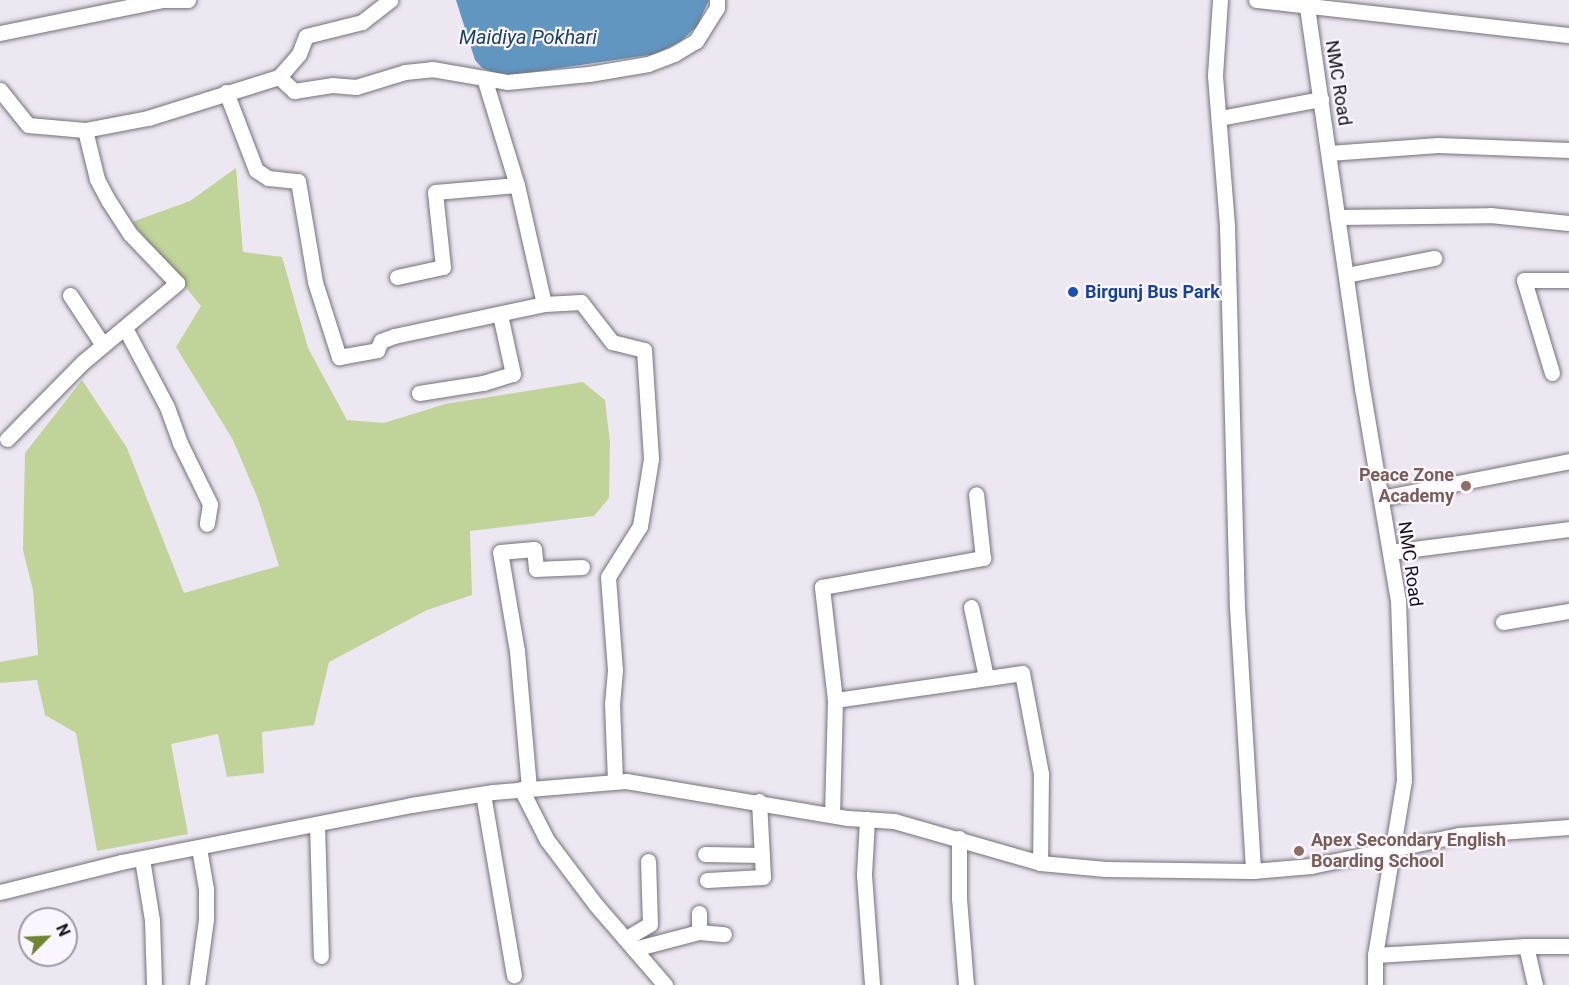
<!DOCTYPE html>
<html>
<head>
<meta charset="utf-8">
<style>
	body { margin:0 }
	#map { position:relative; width:1569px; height:985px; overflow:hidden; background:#ede7f2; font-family:Roboto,sans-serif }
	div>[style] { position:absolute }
	.green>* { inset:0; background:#c0d499 }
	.water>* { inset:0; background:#6196c1 }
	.roads { filter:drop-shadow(0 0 2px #757079) drop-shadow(0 0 2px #757079) }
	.minor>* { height:15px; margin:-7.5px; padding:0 7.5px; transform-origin:7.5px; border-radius:7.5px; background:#fff }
	.dots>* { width:16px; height:16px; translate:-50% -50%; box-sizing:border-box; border:3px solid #faf5fe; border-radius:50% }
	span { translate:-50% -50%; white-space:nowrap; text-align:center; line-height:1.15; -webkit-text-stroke:4.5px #faf5fe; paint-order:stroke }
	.street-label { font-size:18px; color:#141216 }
	.transit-label { font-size:18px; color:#164399; font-weight:700 }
	.left { translate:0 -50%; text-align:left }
	.education-label { font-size:18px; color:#785e54; font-weight:700 }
	.right { translate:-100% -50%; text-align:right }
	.water-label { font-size:20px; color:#194260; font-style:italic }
	.north { position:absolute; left:18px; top:907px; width:60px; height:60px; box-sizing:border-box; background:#faf5fe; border:2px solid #9e9aa1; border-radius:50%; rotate:66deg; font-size:16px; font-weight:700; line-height:24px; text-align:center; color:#141216 }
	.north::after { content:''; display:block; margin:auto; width:21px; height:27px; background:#718434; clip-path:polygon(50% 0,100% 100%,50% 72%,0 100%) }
</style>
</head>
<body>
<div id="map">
	<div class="green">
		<div style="clip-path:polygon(236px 168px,243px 252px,282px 257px,308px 348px,347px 420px,384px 423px,445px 404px,583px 382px,605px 400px,610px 443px,609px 498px,594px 516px,470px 531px,472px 595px,427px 610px,329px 662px,314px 725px,262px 732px,264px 773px,227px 777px,218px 734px,171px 744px,188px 834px,97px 851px,76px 733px,45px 715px,37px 680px,0 683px,0 662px,38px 655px,33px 590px,23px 550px,25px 453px,82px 380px,127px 448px,184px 593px,279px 566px,258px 499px,233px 440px,176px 347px,201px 306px,132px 222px,190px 201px)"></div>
	</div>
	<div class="water">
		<div style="clip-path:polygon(456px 0,709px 0,697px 26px,681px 41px,656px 54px,504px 76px,482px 68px,475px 60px)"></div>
	</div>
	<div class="roads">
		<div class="minor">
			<div style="left:1220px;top:0;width:76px;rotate:93.8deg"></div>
			<div style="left:1215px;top:76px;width:150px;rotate:85.4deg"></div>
			<div style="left:1227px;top:226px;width:381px;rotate:88.5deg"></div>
			<div style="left:1237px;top:607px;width:264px;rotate:86.5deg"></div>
			<div style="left:1256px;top:0;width:315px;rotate:6.4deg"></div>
			<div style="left:1307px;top:7px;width:385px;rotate:81.8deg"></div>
			<div style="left:1362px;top:388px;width:215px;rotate:80.4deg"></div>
			<div style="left:1398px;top:600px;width:180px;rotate:88.1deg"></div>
			<div style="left:1404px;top:780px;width:177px;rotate:99.4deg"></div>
			<div style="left:1375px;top:955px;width:30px;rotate:90deg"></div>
			<div style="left:0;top:33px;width:165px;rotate:-11.5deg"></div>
			<div style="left:162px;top:0;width:26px"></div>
			<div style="left:279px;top:77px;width:21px;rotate:43deg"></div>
			<div style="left:294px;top:91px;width:38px;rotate:-9deg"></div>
			<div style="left:332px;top:85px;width:24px;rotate:5deg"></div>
			<div style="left:356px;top:87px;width:51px;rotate:-17deg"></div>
			<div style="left:405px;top:72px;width:27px;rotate:-6deg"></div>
			<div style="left:432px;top:69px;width:76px;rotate:9.8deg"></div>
			<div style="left:507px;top:82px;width:82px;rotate:-5.6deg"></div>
			<div style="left:589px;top:74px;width:60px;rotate:-9.6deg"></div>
			<div style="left:648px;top:64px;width:28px;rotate:-21deg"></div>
			<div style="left:674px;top:54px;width:26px;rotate:-31deg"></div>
			<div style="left:696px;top:41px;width:39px;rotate:-58deg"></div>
			<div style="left:717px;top:8px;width:8px;rotate:-90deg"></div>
			<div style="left:485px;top:81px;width:109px;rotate:72.9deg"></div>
			<div style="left:517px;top:185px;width:122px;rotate:77.2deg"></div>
			<div style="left:544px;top:304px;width:37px;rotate:-3deg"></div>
			<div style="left:581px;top:302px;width:51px;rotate:52.2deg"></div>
			<div style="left:612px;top:342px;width:33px;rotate:14deg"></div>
			<div style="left:644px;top:350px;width:109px;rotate:86.3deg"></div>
			<div style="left:651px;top:459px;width:68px;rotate:99.3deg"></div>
			<div style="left:640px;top:526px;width:60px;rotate:122.1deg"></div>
			<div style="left:608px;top:577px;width:93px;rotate:85.7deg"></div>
			<div style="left:615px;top:670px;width:33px;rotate:95deg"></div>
			<div style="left:612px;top:703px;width:78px;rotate:87.8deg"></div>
			<div style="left:0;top:90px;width:45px;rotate:51.3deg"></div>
			<div style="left:28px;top:125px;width:57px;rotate:5deg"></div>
			<div style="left:85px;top:130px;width:64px;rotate:-10.8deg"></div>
			<div style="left:148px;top:118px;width:137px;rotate:-17.4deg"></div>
			<div style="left:279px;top:77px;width:30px;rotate:-49deg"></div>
			<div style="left:299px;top:54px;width:19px;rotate:-69deg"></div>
			<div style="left:306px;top:36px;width:58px;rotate:-14deg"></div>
			<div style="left:362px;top:22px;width:36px;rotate:-38deg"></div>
			<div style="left:226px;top:92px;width:84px;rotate:69deg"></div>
			<div style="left:256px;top:170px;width:14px;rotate:34deg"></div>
			<div style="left:268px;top:178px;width:30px;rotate:6deg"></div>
			<div style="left:298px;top:181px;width:102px;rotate:80.4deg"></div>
			<div style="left:315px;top:282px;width:79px;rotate:72.3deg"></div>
			<div style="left:339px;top:357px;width:39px;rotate:-10deg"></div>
			<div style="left:377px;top:350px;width:10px;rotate:-66deg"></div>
			<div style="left:381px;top:341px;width:14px;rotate:-21deg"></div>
			<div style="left:394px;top:336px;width:153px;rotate:-12deg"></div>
			<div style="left:1220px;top:118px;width:103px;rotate:-10.7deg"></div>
			<div style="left:1329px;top:153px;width:109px;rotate:-4.2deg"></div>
			<div style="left:1438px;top:145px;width:131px;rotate:2.2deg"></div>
			<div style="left:1337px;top:217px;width:153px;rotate:-0.7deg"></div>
			<div style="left:1490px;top:215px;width:79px;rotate:5.8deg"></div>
			<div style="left:1346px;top:275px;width:90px;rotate:-10.9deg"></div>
			<div style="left:397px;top:277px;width:47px;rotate:-12.3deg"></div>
			<div style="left:443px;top:267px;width:75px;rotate:-96.1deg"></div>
			<div style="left:435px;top:192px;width:82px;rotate:-4.9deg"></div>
			<div style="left:70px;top:295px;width:60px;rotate:56.6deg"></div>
			<div style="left:125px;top:328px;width:89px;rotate:62deg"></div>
			<div style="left:167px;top:407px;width:38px;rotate:70deg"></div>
			<div style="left:180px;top:443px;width:68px;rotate:63.8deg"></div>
			<div style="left:210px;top:504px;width:20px;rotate:99deg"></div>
			<div style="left:1552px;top:373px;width:97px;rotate:-106.8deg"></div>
			<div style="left:1524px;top:280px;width:45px"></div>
			<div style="left:419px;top:393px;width:65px;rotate:-8.9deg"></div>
			<div style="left:483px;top:383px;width:31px;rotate:-17deg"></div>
			<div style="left:513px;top:374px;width:60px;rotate:-102.4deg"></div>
			<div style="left:7px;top:439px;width:108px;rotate:-45.4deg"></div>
			<div style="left:83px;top:362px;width:123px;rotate:-40deg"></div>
			<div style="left:177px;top:283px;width:68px;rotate:-133.8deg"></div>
			<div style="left:130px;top:234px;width:40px;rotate:-122.9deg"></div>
			<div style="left:108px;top:200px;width:24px;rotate:-118deg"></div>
			<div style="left:97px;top:179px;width:50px;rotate:-103.8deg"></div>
			<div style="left:1381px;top:498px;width:192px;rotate:-11.1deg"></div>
			<div style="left:1390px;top:552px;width:180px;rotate:-7.3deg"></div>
			<div style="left:971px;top:607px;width:72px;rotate:77.9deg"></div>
			<div style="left:1503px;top:622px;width:67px;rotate:-9.5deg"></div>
			<div style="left:835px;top:700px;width:189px;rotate:-8.2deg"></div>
			<div style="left:1022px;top:673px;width:103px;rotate:79.3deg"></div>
			<div style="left:1041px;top:774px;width:89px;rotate:90.6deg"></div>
			<div style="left:529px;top:788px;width:138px;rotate:-95deg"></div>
			<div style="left:517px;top:651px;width:100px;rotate:-99.7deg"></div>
			<div style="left:500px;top:552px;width:34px;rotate:-5deg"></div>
			<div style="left:534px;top:549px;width:20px;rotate:84deg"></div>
			<div style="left:536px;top:569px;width:46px;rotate:-2.5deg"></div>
			<div style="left:521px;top:789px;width:57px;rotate:63deg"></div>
			<div style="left:547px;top:840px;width:81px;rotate:53deg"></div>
			<div style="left:596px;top:905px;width:106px;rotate:49.2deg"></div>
			<div style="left:483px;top:794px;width:184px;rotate:80.3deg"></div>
			<div style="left:832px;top:815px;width:115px;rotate:-88.5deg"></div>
			<div style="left:835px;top:700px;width:114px;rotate:-96.6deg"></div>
			<div style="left:822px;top:587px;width:164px;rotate:-10.2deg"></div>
			<div style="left:983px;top:558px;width:64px;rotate:-96.2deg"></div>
			<div style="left:867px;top:819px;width:56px;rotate:93.1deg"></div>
			<div style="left:864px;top:875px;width:110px;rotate:85.8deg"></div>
			<div style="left:317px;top:825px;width:131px;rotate:88.3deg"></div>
			<div style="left:959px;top:838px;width:60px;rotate:90deg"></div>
			<div style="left:959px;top:898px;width:87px;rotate:85.4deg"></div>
			<div style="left:705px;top:854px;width:57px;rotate:1deg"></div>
			<div style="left:142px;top:859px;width:62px;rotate:80.7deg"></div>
			<div style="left:152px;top:920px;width:65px;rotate:88.2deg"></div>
			<div style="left:707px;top:880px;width:56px;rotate:-3.1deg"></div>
			<div style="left:763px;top:877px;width:76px;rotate:-93deg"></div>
			<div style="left:0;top:892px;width:125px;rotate:-13.9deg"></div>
			<div style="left:121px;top:862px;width:296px;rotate:-11.1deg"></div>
			<div style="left:411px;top:805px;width:83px;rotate:-9deg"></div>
			<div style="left:493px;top:792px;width:133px;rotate:-4.7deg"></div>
			<div style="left:626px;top:781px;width:225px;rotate:9.5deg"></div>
			<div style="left:848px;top:818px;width:46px;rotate:3.7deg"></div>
			<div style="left:894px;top:821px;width:152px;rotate:16deg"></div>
			<div style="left:1040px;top:863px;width:66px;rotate:5.2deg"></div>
			<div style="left:1106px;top:869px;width:147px;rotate:0.8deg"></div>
			<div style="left:1253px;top:871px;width:58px;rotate:-4.9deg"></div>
			<div style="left:1311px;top:866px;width:151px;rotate:-11.8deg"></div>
			<div style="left:1459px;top:835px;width:110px;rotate:-4.2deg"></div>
			<div style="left:699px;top:932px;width:19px;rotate:-90deg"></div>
			<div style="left:625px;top:939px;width:29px;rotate:-31deg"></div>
			<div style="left:650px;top:924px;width:63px;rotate:-91.8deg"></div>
			<div style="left:1526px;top:946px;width:43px"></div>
			<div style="left:634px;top:949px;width:67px;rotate:-14.7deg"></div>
			<div style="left:699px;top:932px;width:25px;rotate:5deg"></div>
			<div style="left:1375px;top:955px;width:151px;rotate:-3.4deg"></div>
			<div style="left:1526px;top:946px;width:40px;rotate:77deg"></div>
			<div style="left:197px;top:985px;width:67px;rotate:-82.2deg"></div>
			<div style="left:206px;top:919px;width:30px;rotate:-90deg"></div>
			<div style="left:206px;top:889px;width:42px;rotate:-99.7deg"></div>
		</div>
	</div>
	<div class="dots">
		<div style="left:1073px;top:292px;background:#1a4fb4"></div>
		<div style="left:1466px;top:486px;background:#8d6e63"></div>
		<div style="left:1299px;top:851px;background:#8d6e63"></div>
	</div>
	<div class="street-label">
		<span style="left:1338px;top:83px;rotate:81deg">NMC Road</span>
		<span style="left:1410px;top:564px;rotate:82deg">NMC Road</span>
	</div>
	<div class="transit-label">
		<span class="left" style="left:1085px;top:292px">Birgunj Bus Park</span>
	</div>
	<div class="education-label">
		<span class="right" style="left:1454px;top:486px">Peace Zone<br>Academy</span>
		<span class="left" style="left:1311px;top:851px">Apex Secondary English<br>Boarding School</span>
	</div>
	<div class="water-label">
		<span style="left:528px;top:37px">Maidiya Pokhari</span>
	</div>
	<div class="north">N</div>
</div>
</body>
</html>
